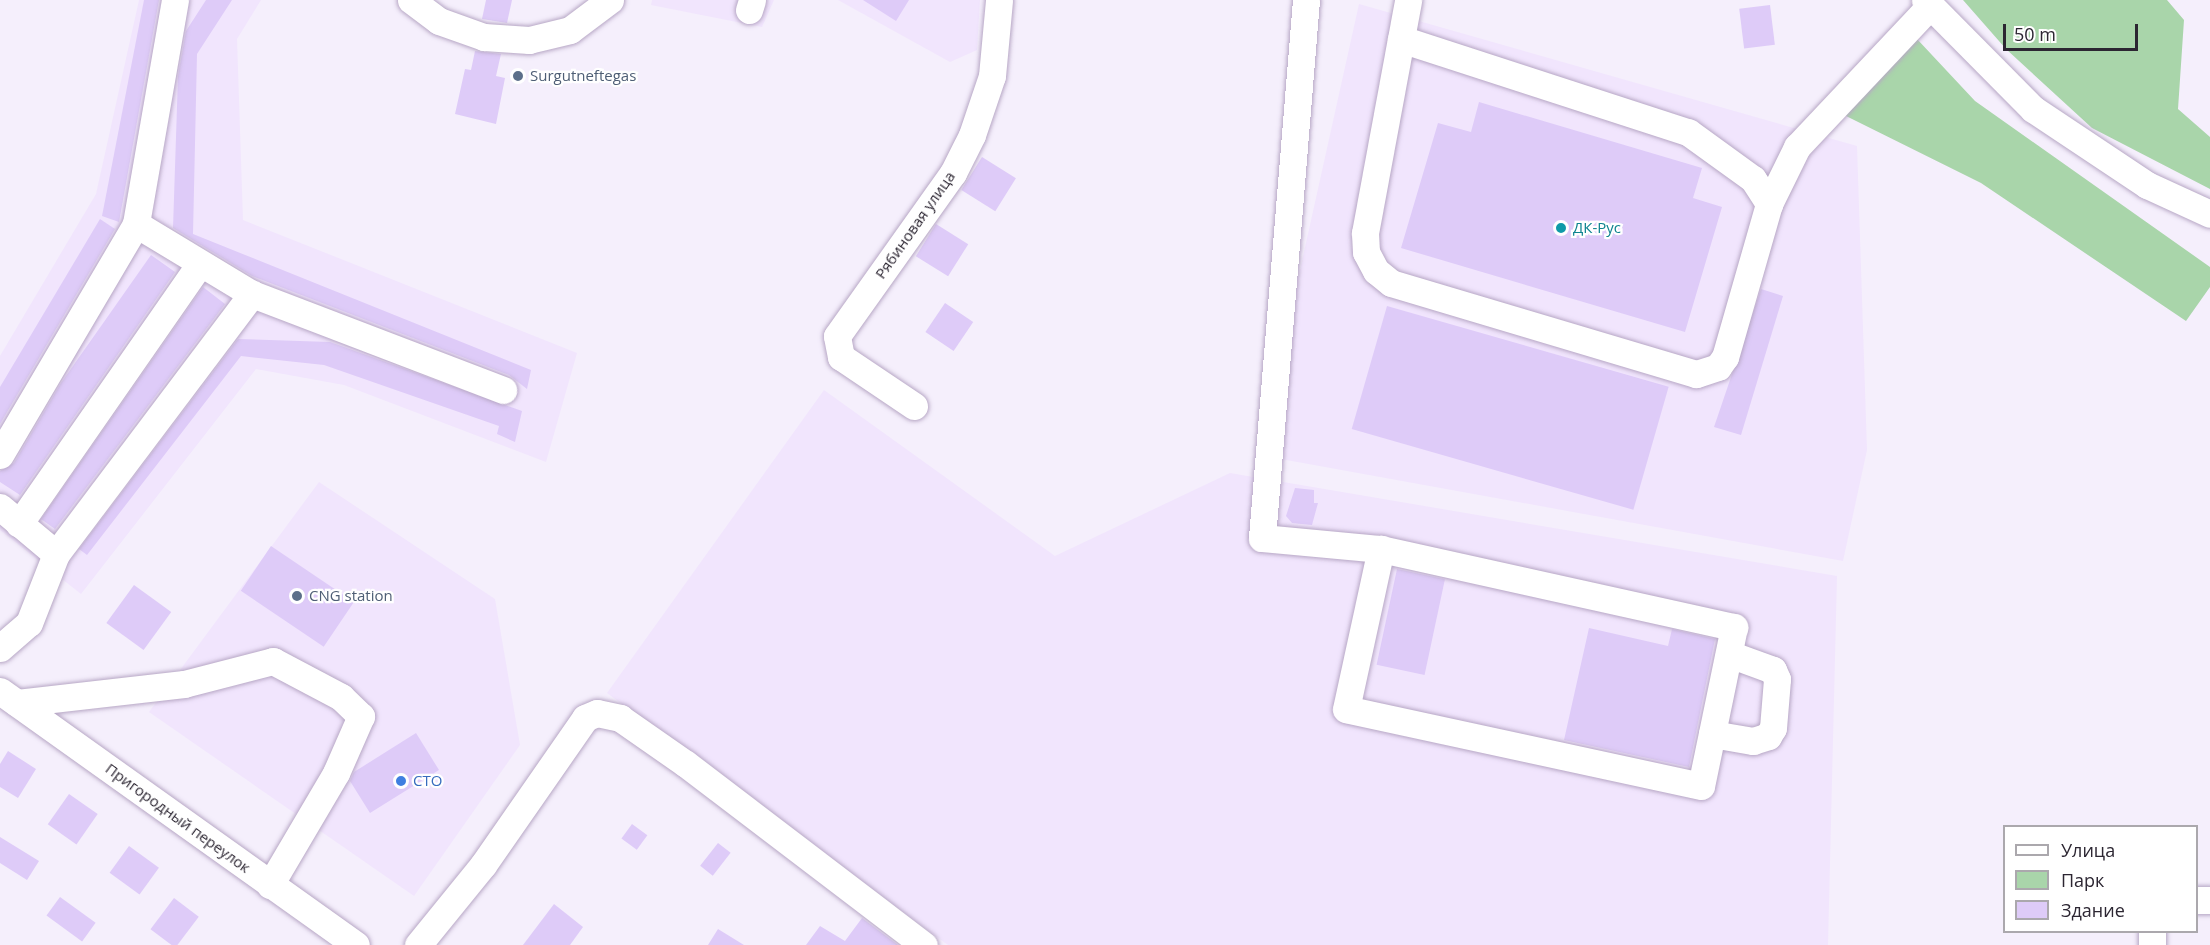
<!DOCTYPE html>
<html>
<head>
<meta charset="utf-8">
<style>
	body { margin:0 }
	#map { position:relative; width:2210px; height:945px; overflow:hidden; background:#f5effc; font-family:"Open Sans",sans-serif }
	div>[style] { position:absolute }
	.built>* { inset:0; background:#f1e5fd }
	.green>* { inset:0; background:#a9d5aa }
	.building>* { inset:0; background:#decbf8; transform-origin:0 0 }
	.roads { filter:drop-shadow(0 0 2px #b7a7c5) drop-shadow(0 0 2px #b7a7c5) }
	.minor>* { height:27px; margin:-13.5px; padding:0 13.5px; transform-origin:13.5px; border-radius:13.5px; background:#fff }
	.dots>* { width:16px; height:16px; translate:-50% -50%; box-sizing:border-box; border:3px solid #fff; border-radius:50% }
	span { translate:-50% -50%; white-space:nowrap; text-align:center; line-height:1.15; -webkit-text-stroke:4.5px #fff; paint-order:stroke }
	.service-label { font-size:15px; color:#4e5e75 }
	.left { translate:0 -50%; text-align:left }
	.street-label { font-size:15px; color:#2c2632 }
	.culture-label { font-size:15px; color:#0d838f }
	.shop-label { font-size:15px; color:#366cbe }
	.legend { position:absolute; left:2003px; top:825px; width:195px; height:108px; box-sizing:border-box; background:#fff; border:2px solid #aba8ad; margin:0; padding:8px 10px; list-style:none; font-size:18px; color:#2c2632 }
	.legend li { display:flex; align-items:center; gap:12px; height:30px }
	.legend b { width:30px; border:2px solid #aba8ad }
	.scale { position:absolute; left:2003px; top:24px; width:135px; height:27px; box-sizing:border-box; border:3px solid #2c2632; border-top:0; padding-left:8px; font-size:18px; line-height:21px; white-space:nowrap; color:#2c2632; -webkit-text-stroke:4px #fff; paint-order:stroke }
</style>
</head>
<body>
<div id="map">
	<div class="built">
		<div style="clip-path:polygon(139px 0,261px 0,237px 39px,243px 220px,577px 353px,546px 462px,344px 385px,256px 369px,81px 594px,0 530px,0 356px,96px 194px)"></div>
		<div style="clip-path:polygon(652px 0,774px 0,762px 27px,651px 5px)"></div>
		<div style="clip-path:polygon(838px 0,980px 0,977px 50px,950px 62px)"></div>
		<div style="clip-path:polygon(1359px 4px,1857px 146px,1867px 450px,1843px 561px,1259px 455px)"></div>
		<div style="clip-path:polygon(824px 390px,1055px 556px,1230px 473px,1837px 576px,1828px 945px,948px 945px,607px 693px)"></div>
		<div style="clip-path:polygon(319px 482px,495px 599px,520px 745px,414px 896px,149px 712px)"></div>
	</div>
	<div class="green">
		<div style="clip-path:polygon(1963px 0,2167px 0,2184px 20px,2178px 109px,2210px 137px,2210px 189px,2092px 128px,2006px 49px)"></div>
		<div style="clip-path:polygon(1917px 39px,1975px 101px,2210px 267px,2210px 287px,2186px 321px,1981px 183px,1842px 114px)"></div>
	</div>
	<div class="building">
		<div style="clip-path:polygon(144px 0,159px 0,119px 222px,102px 216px)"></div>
		<div style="clip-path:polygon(206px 0,232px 0,197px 54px,193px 234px,531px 370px,527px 389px,509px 375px,252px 276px,173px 228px,178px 76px,186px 31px)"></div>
		<div style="clip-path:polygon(486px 0,512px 0,507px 23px,482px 19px)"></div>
		<div style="clip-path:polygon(863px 0,909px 0,896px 21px)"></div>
		<div style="left:1770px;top:5px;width:40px;height:31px;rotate:83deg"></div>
		<div style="clip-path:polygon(475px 51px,501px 54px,496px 76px,505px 78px,496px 124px,455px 114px,465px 69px,471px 70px)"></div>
		<div style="clip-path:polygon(1479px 102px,1702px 168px,1693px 198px,1722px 207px,1685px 332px,1401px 248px,1438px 123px,1471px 132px)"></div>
		<div style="left:982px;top:157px;width:40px;height:39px;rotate:32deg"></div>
		<div style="clip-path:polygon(100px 219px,115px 229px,0 424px,0 387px)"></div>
		<div style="left:936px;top:224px;width:38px;height:38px;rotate:32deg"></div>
		<div style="clip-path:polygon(151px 255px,175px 272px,20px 495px,0 482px,0 471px,14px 463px,61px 383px)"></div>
		<div style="clip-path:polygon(203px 287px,225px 304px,55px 529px,41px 519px)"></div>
		<div style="clip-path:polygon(1761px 289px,1783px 296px,1741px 435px,1714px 427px)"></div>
		<div style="left:945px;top:303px;width:34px;height:35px;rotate:34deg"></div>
		<div style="left:1387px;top:306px;width:293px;height:128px;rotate:16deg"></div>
		<div style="clip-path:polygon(238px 339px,330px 342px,522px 411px,515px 442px,497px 434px,499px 426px,324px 365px,241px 356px,87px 555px,79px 549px)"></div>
		<div style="clip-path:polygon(1295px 488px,1314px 490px,1314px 503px,1318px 503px,1312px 525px,1292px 523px,1286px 516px)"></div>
		<div style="left:271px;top:546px;width:100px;height:54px;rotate:34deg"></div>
		<div style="left:1397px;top:569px;width:49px;height:98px;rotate:12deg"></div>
		<div style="left:134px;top:585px;width:46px;height:47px;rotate:36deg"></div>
		<div style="clip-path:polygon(1589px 628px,1668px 646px,1672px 629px,1715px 639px,1689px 767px,1564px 740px)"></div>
		<div style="clip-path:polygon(416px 733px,439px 770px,370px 813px,350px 781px,354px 772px)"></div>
		<div style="clip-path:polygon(8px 751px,36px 769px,18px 798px,0 787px,0 764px)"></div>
		<div style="left:69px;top:794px;width:35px;height:37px;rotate:35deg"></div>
		<div style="left:632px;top:824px;width:19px;height:18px;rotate:36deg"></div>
		<div style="clip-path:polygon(0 837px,39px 861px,27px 880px,0 863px)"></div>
		<div style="left:718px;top:843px;width:16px;height:29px;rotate:38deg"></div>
		<div style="left:129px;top:846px;width:37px;height:33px;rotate:36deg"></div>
		<div style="left:60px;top:897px;width:44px;height:23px;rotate:36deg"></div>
		<div style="left:174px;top:898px;width:31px;height:39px;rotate:37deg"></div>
		<div style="clip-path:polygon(554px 904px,583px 927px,570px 945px,523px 945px)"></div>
		<div style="clip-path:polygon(862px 918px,898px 945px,806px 945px,820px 926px,845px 941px)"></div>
		<div style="clip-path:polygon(718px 929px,744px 945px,708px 945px)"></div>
	</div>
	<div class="roads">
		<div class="minor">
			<div style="left:175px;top:0;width:227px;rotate:99.9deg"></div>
			<div style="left:136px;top:224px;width:135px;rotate:31.1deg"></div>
			<div style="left:411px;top:0;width:35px;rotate:37deg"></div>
			<div style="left:439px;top:21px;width:48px;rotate:19.6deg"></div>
			<div style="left:484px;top:37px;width:45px;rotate:3.8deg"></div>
			<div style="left:529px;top:40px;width:42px;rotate:-13.7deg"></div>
			<div style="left:570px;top:30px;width:50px;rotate:-36.9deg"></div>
			<div style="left:1306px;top:0;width:540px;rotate:94.68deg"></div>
			<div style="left:1262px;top:538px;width:120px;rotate:5.3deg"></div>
			<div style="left:1381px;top:549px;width:362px;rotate:12.5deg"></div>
			<div style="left:1734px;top:627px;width:162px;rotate:101.7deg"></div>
			<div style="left:1701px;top:786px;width:363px;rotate:-167.8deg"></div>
			<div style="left:1346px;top:709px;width:164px;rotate:-77.7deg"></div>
			<div style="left:1925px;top:0;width:153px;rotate:45.3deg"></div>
			<div style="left:2033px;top:109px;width:137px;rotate:33.7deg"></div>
			<div style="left:2147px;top:185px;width:69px;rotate:24.7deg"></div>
			<div style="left:749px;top:10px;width:10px;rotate:-73deg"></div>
			<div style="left:1401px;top:39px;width:302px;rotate:18deg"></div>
			<div style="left:1688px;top:132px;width:80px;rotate:35.9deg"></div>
			<div style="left:1753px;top:179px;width:30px;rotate:57deg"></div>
			<div style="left:1769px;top:204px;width:159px;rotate:106deg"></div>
			<div style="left:1725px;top:357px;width:12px;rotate:125deg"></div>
			<div style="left:1718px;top:367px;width:23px;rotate:162deg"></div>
			<div style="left:1696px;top:374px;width:318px;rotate:-163.4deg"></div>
			<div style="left:1391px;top:283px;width:19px;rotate:-141deg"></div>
			<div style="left:1376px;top:271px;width:21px;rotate:-118deg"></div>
			<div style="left:1366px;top:252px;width:19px;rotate:-93deg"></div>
			<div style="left:1365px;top:233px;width:237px;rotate:-79.5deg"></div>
			<div style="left:1769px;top:204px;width:64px;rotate:-63.8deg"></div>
			<div style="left:1797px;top:147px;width:194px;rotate:-46.7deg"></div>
			<div style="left:914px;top:406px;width:88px;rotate:-146.1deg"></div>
			<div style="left:841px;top:357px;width:21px;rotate:-101deg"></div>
			<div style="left:837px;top:336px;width:200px;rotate:-54.6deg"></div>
			<div style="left:953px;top:173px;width:42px;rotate:-63.4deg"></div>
			<div style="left:972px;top:135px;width:62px;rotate:-71.3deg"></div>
			<div style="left:992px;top:76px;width:76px;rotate:-84.7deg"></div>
			<div style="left:0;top:455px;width:268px;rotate:-59.5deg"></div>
			<div style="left:0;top:507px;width:73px;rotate:40deg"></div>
			<div style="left:19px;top:524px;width:315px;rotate:-55.2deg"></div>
			<div style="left:0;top:648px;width:38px;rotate:-41deg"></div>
			<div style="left:29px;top:623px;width:74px;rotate:-68.6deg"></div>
			<div style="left:56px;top:554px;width:326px;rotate:-53deg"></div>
			<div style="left:252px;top:294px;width:269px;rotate:20.9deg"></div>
			<div style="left:0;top:691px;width:437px;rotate:35.5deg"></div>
			<div style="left:17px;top:703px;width:168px;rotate:-6.5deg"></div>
			<div style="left:184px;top:684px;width:92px;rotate:-14.5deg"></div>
			<div style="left:273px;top:661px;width:77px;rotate:27.9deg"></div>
			<div style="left:341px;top:697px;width:28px;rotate:44deg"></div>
			<div style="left:361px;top:716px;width:62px;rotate:113.7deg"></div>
			<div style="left:336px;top:773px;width:130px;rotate:120.5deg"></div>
			<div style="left:1712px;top:734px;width:42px;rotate:9.7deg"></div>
			<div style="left:1753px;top:741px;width:16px;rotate:-18deg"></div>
			<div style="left:1768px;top:736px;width:9px;rotate:-58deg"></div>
			<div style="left:1773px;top:728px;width:49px;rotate:-85.3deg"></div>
			<div style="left:1777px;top:679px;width:10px;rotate:-114deg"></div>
			<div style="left:1773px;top:670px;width:47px;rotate:-160deg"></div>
			<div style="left:2196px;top:900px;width:14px"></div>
			<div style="left:2152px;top:932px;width:13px;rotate:90deg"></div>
			<div style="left:418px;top:945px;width:103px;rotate:-50.9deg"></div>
			<div style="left:483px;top:865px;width:179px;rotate:-55.2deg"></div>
			<div style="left:585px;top:718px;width:13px;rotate:-23deg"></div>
			<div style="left:597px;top:713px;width:24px;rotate:12deg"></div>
			<div style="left:620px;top:718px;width:80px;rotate:34.9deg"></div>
			<div style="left:686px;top:764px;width:299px;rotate:37.3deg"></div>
		</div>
	</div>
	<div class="dots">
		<div style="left:518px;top:76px;background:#5c6f8a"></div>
		<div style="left:1561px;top:228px;background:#0f9aa8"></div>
		<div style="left:297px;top:596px;background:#5c6f8a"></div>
		<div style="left:401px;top:781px;background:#3f7fe0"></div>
	</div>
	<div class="service-label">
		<span class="left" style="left:530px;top:76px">Surgutneftegas</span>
		<span class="left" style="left:309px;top:596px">CNG station</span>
	</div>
	<div class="street-label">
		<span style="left:915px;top:225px;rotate:-55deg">Рябиновая улица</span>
		<span style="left:178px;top:818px;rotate:36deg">Пригородный переулок</span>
	</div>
	<div class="culture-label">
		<span class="left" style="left:1573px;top:228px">ДК-Рус</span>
	</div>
	<div class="shop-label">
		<span class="left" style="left:413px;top:781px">СТО</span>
	</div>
	<ul class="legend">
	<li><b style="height:8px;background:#fff"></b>Улица</li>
	<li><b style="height:16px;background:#a9d5aa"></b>Парк</li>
	<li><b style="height:16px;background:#decbf8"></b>Здание</li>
	</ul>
	<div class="scale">50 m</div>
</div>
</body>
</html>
